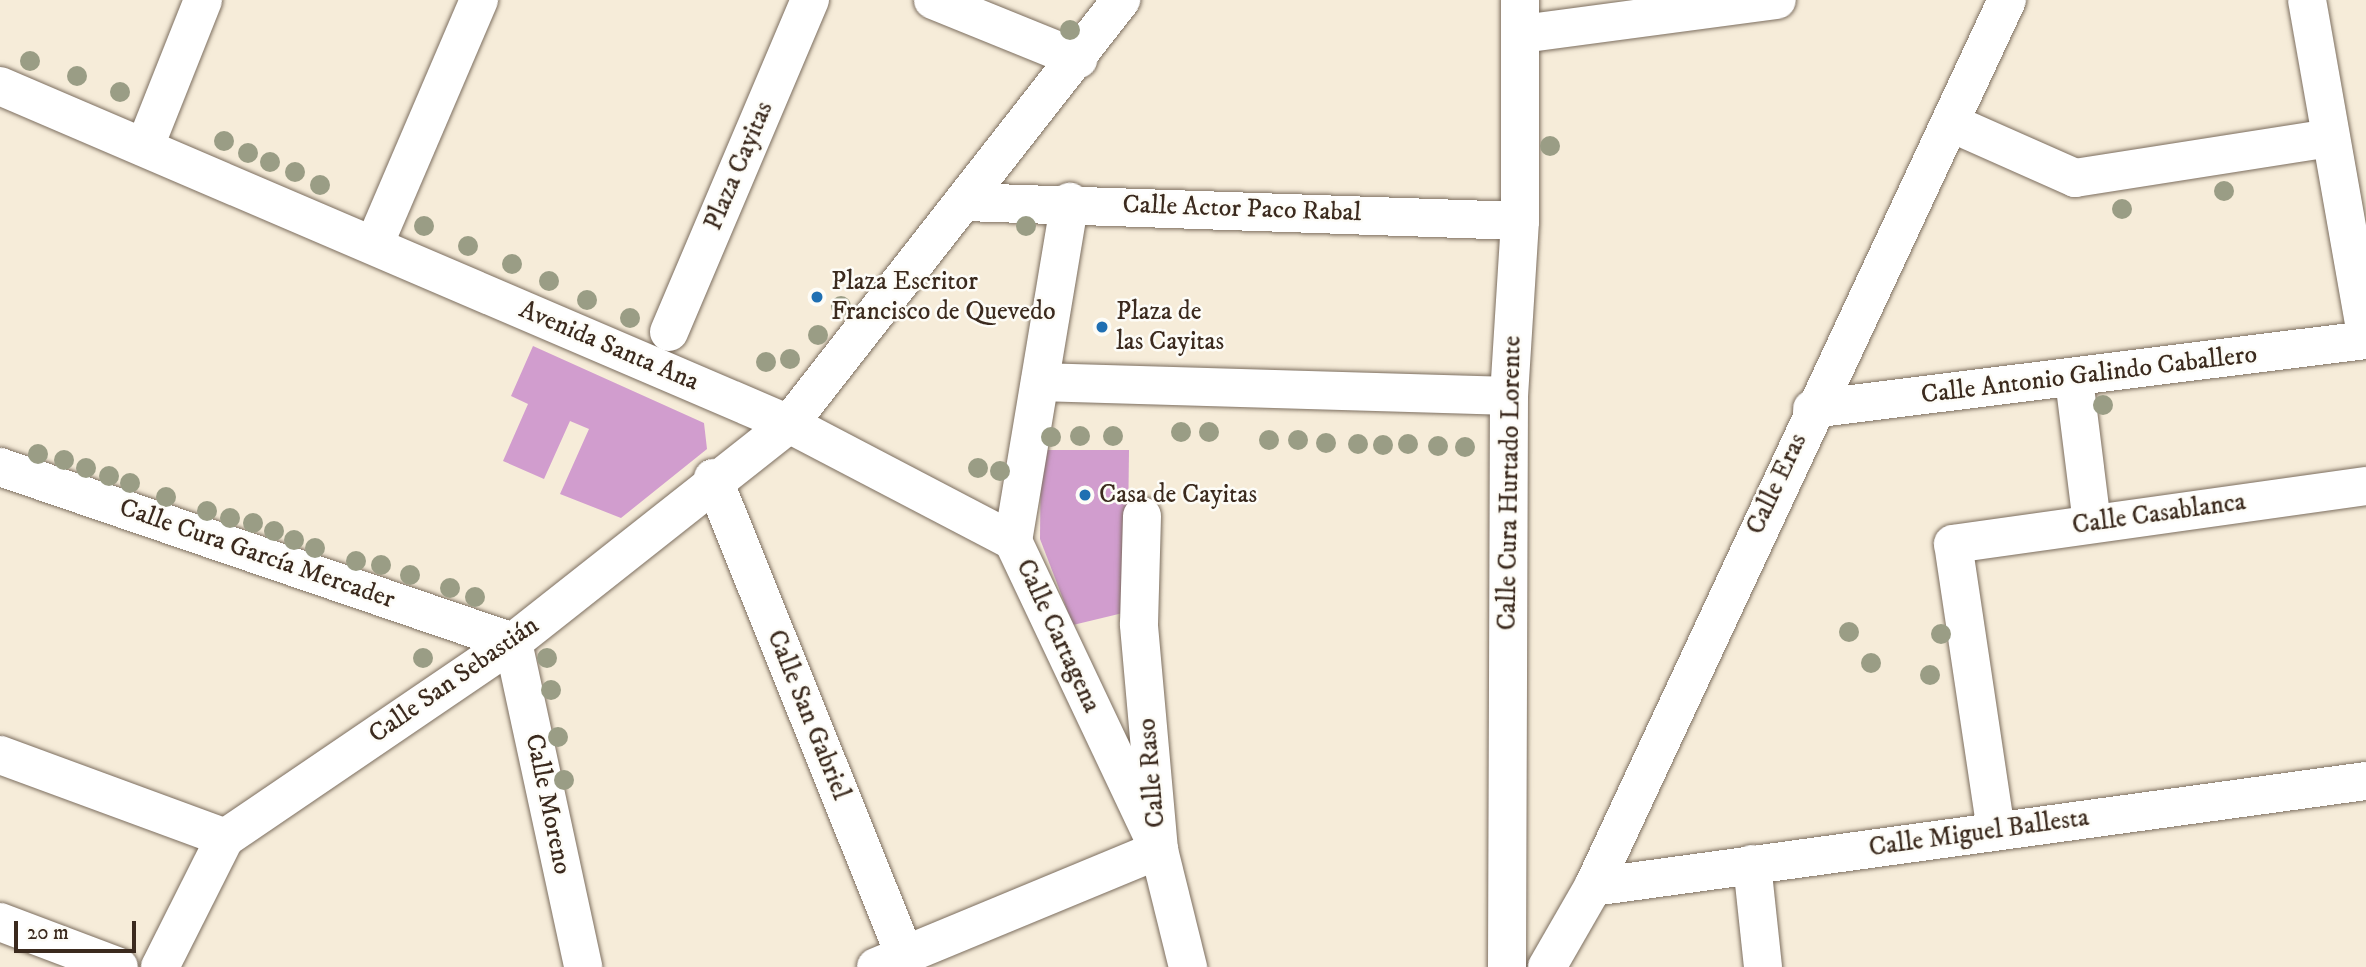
<!DOCTYPE html>
<html>
<head>
<meta charset="utf-8">
<style>
	body { margin:0 }
	#map { position:relative; width:2366px; height:967px; overflow:hidden; background:#f6ecd9; font-family:"IM FELL DW Pica",serif }
	div>[style] { position:absolute }
	.building>* { inset:0; background:#d19dce }
	.roads { filter:drop-shadow(0 0 2px #7c6e5f) drop-shadow(0 0 2px #7c6e5f) }
	.street>* { height:38px; margin:-19px; padding:0 19px; transform-origin:19px; border-radius:19px; background:#fff }
	.trees>* { width:20px; height:20px; margin:-10px; border-radius:50%; background:#9a9d85 }
	.dots>* { width:19px; height:19px; translate:-50% -50%; box-sizing:border-box; border:4px solid #fdfcf7; border-radius:50% }
	span { translate:-50% -50%; white-space:nowrap; text-align:center; line-height:1.15; -webkit-text-stroke:5px #fdfcf7; paint-order:stroke }
	.street-label { font-size:26px; color:#3b2a1e }
	.poi-label { font-size:26px; color:#3b2a1e }
	.left { translate:0 -50%; text-align:left }
	.scale { position:absolute; left:14px; top:921px; width:122px; height:32px; box-sizing:border-box; border:4px solid #3b2a1e; border-top:0; padding-left:9px; font-size:21px; line-height:24px; white-space:nowrap; color:#3b2a1e; -webkit-text-stroke:5px #fdfcf7; paint-order:stroke }
</style>
</head>
<body>
<div id="map">
	<div class="building">
		<div style="clip-path:polygon(533px 346px,704px 423px,707px 449px,621px 518px,560px 494px,589px 429px,570px 421px,544px 479px,503px 461px,528px 404px,511px 396px)"></div>
		<div style="clip-path:polygon(1041px 450px,1129px 450px,1127px 612px,1073px 625px,1040px 539px)"></div>
	</div>
	<div class="roads">
		<div class="street">
			<div style="left:933px;top:0;width:157px;rotate:22.1deg"></div>
			<div style="left:2307px;top:0;width:340px;rotate:80deg"></div>
			<div style="left:1522px;top:34px;width:257px;rotate:-7.6deg"></div>
			<div style="left:0;top:86px;width:858px;rotate:23.19deg"></div>
			<div style="left:789px;top:424px;width:253px;rotate:27.6deg"></div>
			<div style="left:1013px;top:541px;width:342px;rotate:64.7deg"></div>
			<div style="left:1159px;top:850px;width:121px;rotate:76.1deg"></div>
			<div style="left:1951px;top:123px;width:136px;rotate:23.9deg"></div>
			<div style="left:2075px;top:178px;width:258px;rotate:-8.9deg"></div>
			<div style="left:145px;top:146px;width:157px;rotate:-68.3deg"></div>
			<div style="left:965px;top:202px;width:555px;rotate:1.96deg"></div>
			<div style="left:374px;top:245px;width:267px;rotate:-66.8deg"></div>
			<div style="left:669px;top:332px;width:361px;rotate:-67deg"></div>
			<div style="left:2074px;top:379px;width:145px;rotate:82.9deg"></div>
			<div style="left:1040px;top:382px;width:469px;rotate:1.7deg"></div>
			<div style="left:1812px;top:409px;width:558px;rotate:-7.1deg"></div>
			<div style="left:0;top:467px;width:542px;rotate:18.84deg"></div>
			<div style="left:713px;top:478px;width:510px;rotate:68.12deg"></div>
			<div style="left:1013px;top:541px;width:344px;rotate:-80.5deg"></div>
			<div style="left:513px;top:642px;width:332px;rotate:77.8deg"></div>
			<div style="left:0;top:755px;width:240px;rotate:20.2deg"></div>
			<div style="left:1996px;top:831px;width:290px;rotate:-98.5deg"></div>
			<div style="left:1953px;top:544px;width:417px;rotate:-8deg"></div>
			<div style="left:1752px;top:864px;width:104px;rotate:83.9deg"></div>
			<div style="left:1593px;top:887px;width:780px;rotate:-7.81deg"></div>
			<div style="left:0;top:922px;width:127px;rotate:20.7deg"></div>
			<div style="left:160px;top:967px;width:144px;rotate:-63.3deg"></div>
			<div style="left:225px;top:838px;width:348px;rotate:-34.2deg"></div>
			<div style="left:513px;top:642px;width:352px;rotate:-38.3deg"></div>
			<div style="left:789px;top:424px;width:539px;rotate:-51.94deg"></div>
			<div style="left:876px;top:967px;width:306px;rotate:-22.5deg"></div>
			<div style="left:1159px;top:850px;width:227px;rotate:-95.1deg"></div>
			<div style="left:1139px;top:624px;width:108px;rotate:-88.4deg"></div>
			<div style="left:1507px;top:967px;width:571px;rotate:-89.8deg"></div>
			<div style="left:1509px;top:396px;width:175px;rotate:-86.4deg"></div>
			<div style="left:1520px;top:221px;width:221px;rotate:-90deg"></div>
			<div style="left:1547px;top:967px;width:92px;rotate:-60.1deg"></div>
			<div style="left:1593px;top:887px;width:979px;rotate:-64.98deg"></div>
		</div>
	</div>
	<div class="trees">
		<div style="left:1070px;top:30px"></div>
		<div style="left:30px;top:61px"></div>
		<div style="left:77px;top:76px"></div>
		<div style="left:120px;top:92px"></div>
		<div style="left:224px;top:141px"></div>
		<div style="left:1550px;top:146px"></div>
		<div style="left:248px;top:153px"></div>
		<div style="left:270px;top:162px"></div>
		<div style="left:295px;top:172px"></div>
		<div style="left:320px;top:185px"></div>
		<div style="left:2224px;top:191px"></div>
		<div style="left:2122px;top:209px"></div>
		<div style="left:424px;top:226px"></div>
		<div style="left:1026px;top:226px"></div>
		<div style="left:468px;top:246px"></div>
		<div style="left:512px;top:264px"></div>
		<div style="left:549px;top:281px"></div>
		<div style="left:587px;top:300px"></div>
		<div style="left:841px;top:306px"></div>
		<div style="left:630px;top:318px"></div>
		<div style="left:818px;top:335px"></div>
		<div style="left:790px;top:359px"></div>
		<div style="left:766px;top:362px"></div>
		<div style="left:2103px;top:405px"></div>
		<div style="left:1181px;top:432px"></div>
		<div style="left:1209px;top:432px"></div>
		<div style="left:1080px;top:436px"></div>
		<div style="left:1113px;top:436px"></div>
		<div style="left:1051px;top:437px"></div>
		<div style="left:1269px;top:440px"></div>
		<div style="left:1298px;top:440px"></div>
		<div style="left:1326px;top:443px"></div>
		<div style="left:1358px;top:444px"></div>
		<div style="left:1408px;top:444px"></div>
		<div style="left:1383px;top:445px"></div>
		<div style="left:1438px;top:446px"></div>
		<div style="left:1465px;top:447px"></div>
		<div style="left:38px;top:454px"></div>
		<div style="left:64px;top:460px"></div>
		<div style="left:86px;top:468px"></div>
		<div style="left:978px;top:468px"></div>
		<div style="left:1000px;top:471px"></div>
		<div style="left:109px;top:476px"></div>
		<div style="left:130px;top:483px"></div>
		<div style="left:166px;top:497px"></div>
		<div style="left:207px;top:511px"></div>
		<div style="left:230px;top:518px"></div>
		<div style="left:253px;top:523px"></div>
		<div style="left:274px;top:531px"></div>
		<div style="left:294px;top:540px"></div>
		<div style="left:315px;top:548px"></div>
		<div style="left:356px;top:561px"></div>
		<div style="left:381px;top:565px"></div>
		<div style="left:410px;top:575px"></div>
		<div style="left:450px;top:588px"></div>
		<div style="left:475px;top:597px"></div>
		<div style="left:1849px;top:632px"></div>
		<div style="left:1941px;top:634px"></div>
		<div style="left:423px;top:658px"></div>
		<div style="left:547px;top:658px"></div>
		<div style="left:1871px;top:663px"></div>
		<div style="left:1930px;top:675px"></div>
		<div style="left:551px;top:690px"></div>
		<div style="left:558px;top:737px"></div>
		<div style="left:564px;top:780px"></div>
	</div>
	<div class="dots">
		<div style="left:817px;top:297px;background:#1f6fb2"></div>
		<div style="left:1102px;top:327px;background:#1f6fb2"></div>
		<div style="left:1085px;top:495px;background:#1f6fb2"></div>
	</div>
	<div class="street-label">
		<span style="left:739px;top:166px;rotate:-67deg">Plaza Cayitas</span>
		<span style="left:1242px;top:209px;rotate:2deg">Calle Actor Paco Rabal</span>
		<span style="left:609px;top:346px;rotate:23deg">Avenida Santa Ana</span>
		<span style="left:2089px;top:375px;rotate:-7deg">Calle Antonio Galindo Caballero</span>
		<span style="left:1510px;top:483px;rotate:-89deg">Calle Cura Hurtado Lorente</span>
		<span style="left:1777px;top:484px;rotate:-65deg">Calle Eras</span>
		<span style="left:2159px;top:514px;rotate:-8deg">Calle Casablanca</span>
		<span style="left:257px;top:554px;rotate:19deg">Calle Cura García Mercader</span>
		<span style="left:1058px;top:636px;rotate:65deg">Calle Cartagena</span>
		<span style="left:454px;top:680px;rotate:-35deg">Calle San Sebastián</span>
		<span style="left:808px;top:715px;rotate:68deg">Calle San Gabriel</span>
		<span style="left:1152px;top:773px;rotate:-95deg">Calle Raso</span>
		<span style="left:548px;top:804px;rotate:78deg">Calle Moreno</span>
		<span style="left:1979px;top:833px;rotate:-8deg">Calle Miguel Ballesta</span>
	</div>
	<div class="poi-label">
		<span class="left" style="left:831px;top:297px">Plaza Escritor<br>Francisco de Quevedo</span>
		<span class="left" style="left:1116px;top:327px">Plaza de<br>las Cayitas</span>
		<span class="left" style="left:1099px;top:495px">Casa de Cayitas</span>
	</div>
	<div class="scale">20 m</div>
</div>
</body>
</html>
